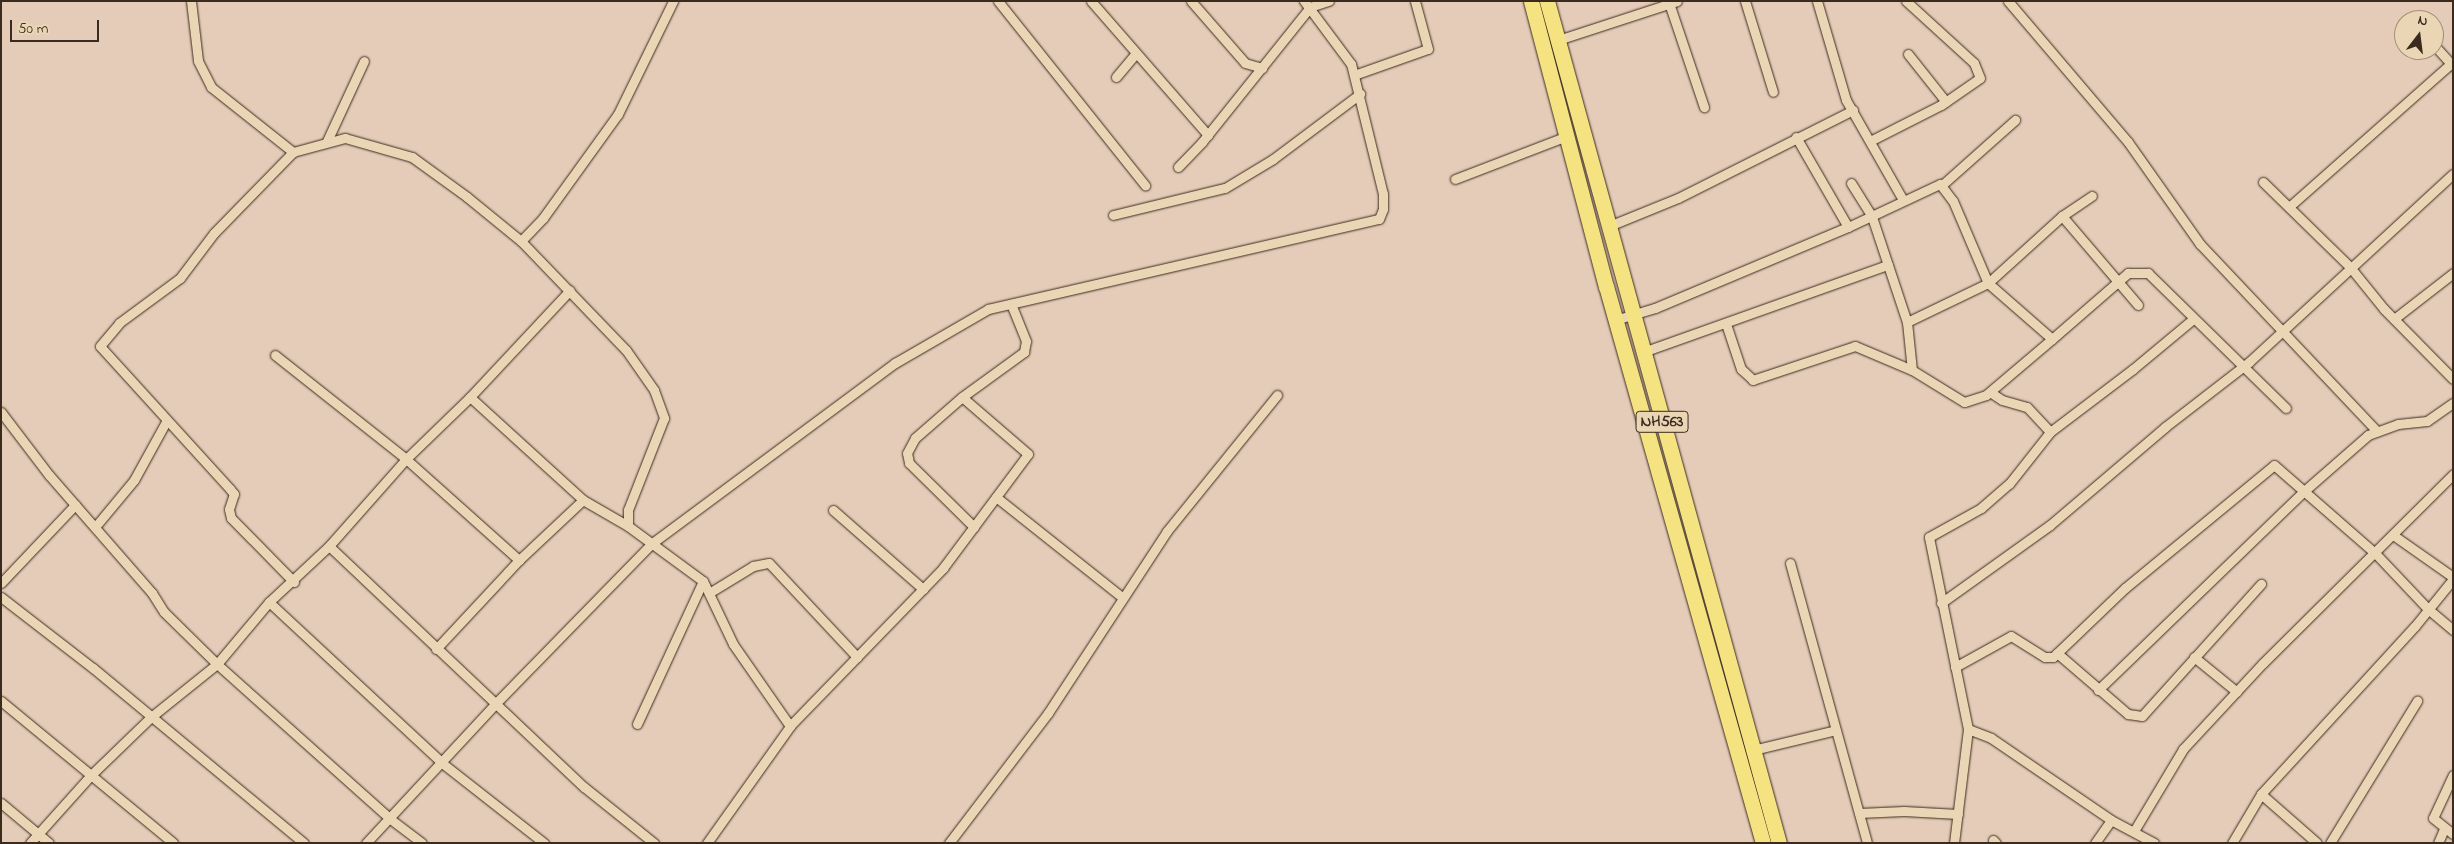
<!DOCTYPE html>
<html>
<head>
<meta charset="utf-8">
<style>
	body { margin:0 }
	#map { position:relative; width:2454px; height:844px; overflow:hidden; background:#e5ccb9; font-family:"Indie Flower",sans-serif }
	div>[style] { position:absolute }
	.roads { filter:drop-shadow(0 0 1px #3b2a1e) drop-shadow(0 0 1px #3b2a1e) }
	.minor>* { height:9px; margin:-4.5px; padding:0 4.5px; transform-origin:4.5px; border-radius:4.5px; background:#ead6b4 }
	.trunk>* { height:15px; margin:-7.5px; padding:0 7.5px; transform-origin:7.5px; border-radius:7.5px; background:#f5e382 }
	span { translate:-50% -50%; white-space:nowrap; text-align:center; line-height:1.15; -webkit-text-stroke:4px #ead6b4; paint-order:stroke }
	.shield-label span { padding:1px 4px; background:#ead6b4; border:1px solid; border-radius:4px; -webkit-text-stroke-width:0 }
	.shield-label { font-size:16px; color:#3b2a1e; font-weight:700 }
	.frame { position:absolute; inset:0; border:2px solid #3b2a1e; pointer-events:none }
	.north { position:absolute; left:2394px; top:10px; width:50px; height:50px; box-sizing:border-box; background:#ead6b4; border:1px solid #a49178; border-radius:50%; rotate:15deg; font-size:14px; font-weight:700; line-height:20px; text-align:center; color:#3b2a1e }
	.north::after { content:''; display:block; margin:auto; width:18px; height:22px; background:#3b2a1e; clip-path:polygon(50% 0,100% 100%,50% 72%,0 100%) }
	.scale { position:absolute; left:10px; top:20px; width:89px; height:22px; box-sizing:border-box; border:2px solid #3b2a1e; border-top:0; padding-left:6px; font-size:15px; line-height:18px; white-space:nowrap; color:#3b2a1e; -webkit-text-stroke:4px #ead6b4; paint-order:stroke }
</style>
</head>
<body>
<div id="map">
	<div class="roads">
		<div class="minor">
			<div style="left:191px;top:1px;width:60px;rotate:83.3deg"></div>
			<div style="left:198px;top:61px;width:29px;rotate:63deg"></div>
			<div style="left:211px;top:87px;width:105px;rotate:38.4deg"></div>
			<div style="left:998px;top:1px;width:236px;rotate:51.4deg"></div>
			<div style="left:1091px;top:1px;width:178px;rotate:48.9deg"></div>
			<div style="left:1191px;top:1px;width:82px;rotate:48.9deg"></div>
			<div style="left:1245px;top:63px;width:18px;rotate:16deg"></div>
			<div style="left:1745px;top:1px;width:95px;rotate:72.9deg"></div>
			<div style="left:1817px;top:1px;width:103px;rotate:73.7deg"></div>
			<div style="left:1846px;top:100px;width:115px;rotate:60.3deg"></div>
			<div style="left:2008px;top:1px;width:185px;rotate:49.6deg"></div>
			<div style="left:2128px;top:142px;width:125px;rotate:54.8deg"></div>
			<div style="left:2200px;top:244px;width:257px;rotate:46.6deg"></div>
			<div style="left:1669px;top:3px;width:110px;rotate:71.4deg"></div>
			<div style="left:1558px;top:40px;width:125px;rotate:-18.1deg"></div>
			<div style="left:2434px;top:45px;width:28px;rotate:48deg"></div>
			<div style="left:1908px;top:54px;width:61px;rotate:51.6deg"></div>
			<div style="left:1354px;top:75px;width:78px;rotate:-19.4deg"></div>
			<div style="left:1428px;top:49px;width:50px;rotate:-105.2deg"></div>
			<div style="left:1116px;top:77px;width:31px;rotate:-50deg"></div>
			<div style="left:1796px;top:137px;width:104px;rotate:60deg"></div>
			<div style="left:327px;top:141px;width:88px;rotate:-65.2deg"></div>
			<div style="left:1870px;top:141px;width:80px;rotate:-26.9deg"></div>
			<div style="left:1941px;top:105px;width:47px;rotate:-34.7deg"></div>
			<div style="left:1980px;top:78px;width:16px;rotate:-112deg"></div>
			<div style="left:1974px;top:63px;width:92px;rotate:-137.6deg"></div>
			<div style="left:1178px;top:167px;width:35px;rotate:-46deg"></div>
			<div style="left:1202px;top:142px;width:173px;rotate:-51.3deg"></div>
			<div style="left:1310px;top:7px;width:20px;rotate:-18deg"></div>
			<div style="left:1455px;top:179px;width:120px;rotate:-21deg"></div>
			<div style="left:2263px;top:182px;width:122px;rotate:44.3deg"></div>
			<div style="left:2350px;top:267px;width:54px;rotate:51deg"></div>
			<div style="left:2384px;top:309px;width:98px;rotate:45.4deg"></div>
			<div style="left:1851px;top:183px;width:40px;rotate:58deg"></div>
			<div style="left:1872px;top:217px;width:111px;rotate:71.6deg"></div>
			<div style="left:1907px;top:322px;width:48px;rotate:84.1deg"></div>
			<div style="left:1942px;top:185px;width:98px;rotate:-41.7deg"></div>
			<div style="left:2290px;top:206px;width:217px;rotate:-41.5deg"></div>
			<div style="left:1113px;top:215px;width:115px;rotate:-13.6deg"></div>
			<div style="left:1225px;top:188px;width:56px;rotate:-31.1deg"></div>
			<div style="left:1273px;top:159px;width:109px;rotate:-36.8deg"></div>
			<div style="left:2062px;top:216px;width:117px;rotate:49.5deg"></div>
			<div style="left:1609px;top:226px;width:74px;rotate:-22.1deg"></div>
			<div style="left:1678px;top:198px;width:196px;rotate:-26.7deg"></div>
			<div style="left:521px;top:241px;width:32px;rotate:-46deg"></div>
			<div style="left:543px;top:218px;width:128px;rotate:-54.2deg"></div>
			<div style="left:618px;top:114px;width:126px;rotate:-64deg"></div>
			<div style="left:2394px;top:319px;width:75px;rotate:-37.9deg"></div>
			<div style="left:1615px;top:320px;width:42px;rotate:-16.7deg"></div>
			<div style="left:1655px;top:308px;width:209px;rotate:-22.8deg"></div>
			<div style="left:1848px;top:227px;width:102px;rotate:-25.1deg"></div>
			<div style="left:1940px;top:184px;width:21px;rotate:53deg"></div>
			<div style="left:1953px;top:201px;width:89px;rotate:66.9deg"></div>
			<div style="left:1988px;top:283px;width:85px;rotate:41.2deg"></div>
			<div style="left:2052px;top:339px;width:87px;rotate:139.7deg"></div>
			<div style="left:1986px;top:395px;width:23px;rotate:162deg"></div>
			<div style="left:1964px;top:402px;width:61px;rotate:-148.4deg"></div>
			<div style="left:1912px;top:370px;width:62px;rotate:-157.2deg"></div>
			<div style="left:1855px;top:346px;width:108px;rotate:161.6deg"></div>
			<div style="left:1753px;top:380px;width:16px;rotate:-137deg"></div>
			<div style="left:1741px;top:369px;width:47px;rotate:-108.4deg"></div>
			<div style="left:1907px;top:322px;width:90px;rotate:-25.7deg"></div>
			<div style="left:1988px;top:283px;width:100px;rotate:-42.2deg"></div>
			<div style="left:2062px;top:216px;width:36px;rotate:-34deg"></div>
			<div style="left:2052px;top:339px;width:101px;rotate:-41deg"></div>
			<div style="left:2128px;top:273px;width:20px"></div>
			<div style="left:2148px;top:273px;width:193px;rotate:44.4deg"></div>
			<div style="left:1643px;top:352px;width:260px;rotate:-19.6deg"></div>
			<div style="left:275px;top:355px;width:167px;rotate:38.4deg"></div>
			<div style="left:406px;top:459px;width:152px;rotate:41.8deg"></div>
			<div style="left:1990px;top:392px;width:14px;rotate:34deg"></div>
			<div style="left:2002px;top:400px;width:26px;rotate:16deg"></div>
			<div style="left:2027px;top:407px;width:34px;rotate:47deg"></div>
			<div style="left:470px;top:397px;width:153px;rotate:42.3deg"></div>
			<div style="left:583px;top:500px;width:52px;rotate:30deg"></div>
			<div style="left:1px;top:412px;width:79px;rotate:52.7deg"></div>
			<div style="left:49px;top:475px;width:157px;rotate:48.9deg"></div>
			<div style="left:152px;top:593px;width:22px;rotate:58deg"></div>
			<div style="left:164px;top:612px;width:74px;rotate:44.5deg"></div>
			<div style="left:217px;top:664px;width:231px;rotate:41.8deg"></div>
			<div style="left:389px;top:818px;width:41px;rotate:37.1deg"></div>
			<div style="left:996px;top:497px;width:162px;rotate:38.5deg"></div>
			<div style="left:833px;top:510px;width:120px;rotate:41.3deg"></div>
			<div style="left:95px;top:527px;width:61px;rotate:-50.3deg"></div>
			<div style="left:134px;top:480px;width:68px;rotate:-61.2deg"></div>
			<div style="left:974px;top:527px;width:91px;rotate:-135.4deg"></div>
			<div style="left:909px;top:463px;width:10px;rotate:-101deg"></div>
			<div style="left:907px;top:453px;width:17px;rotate:-62deg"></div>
			<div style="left:915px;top:438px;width:62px;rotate:-41.1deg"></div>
			<div style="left:962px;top:397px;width:77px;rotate:-36deg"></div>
			<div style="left:1024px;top:352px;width:11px;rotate:-80deg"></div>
			<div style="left:1026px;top:341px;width:40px;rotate:-112deg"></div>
			<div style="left:2393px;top:535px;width:73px;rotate:35deg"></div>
			<div style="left:329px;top:546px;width:351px;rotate:43.4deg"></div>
			<div style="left:584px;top:787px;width:90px;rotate:38.7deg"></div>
			<div style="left:1790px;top:563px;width:290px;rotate:74.6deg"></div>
			<div style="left:294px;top:582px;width:90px;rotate:-134.5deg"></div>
			<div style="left:231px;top:518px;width:9px;rotate:-103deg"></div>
			<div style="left:229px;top:509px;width:16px;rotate:-72deg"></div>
			<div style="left:234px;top:494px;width:6px;rotate:-129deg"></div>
			<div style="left:230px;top:489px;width:193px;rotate:-132.3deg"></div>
			<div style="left:100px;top:346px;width:30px;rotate:-50deg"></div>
			<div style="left:119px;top:323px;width:76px;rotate:-36.4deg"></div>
			<div style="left:180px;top:278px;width:56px;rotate:-52.9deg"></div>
			<div style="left:214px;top:233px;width:113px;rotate:-45.7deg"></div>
			<div style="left:293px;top:152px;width:54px;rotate:-15.1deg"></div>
			<div style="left:345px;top:138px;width:70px;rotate:15.8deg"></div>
			<div style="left:412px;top:157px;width:68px;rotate:36deg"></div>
			<div style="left:467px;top:197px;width:70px;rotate:39.2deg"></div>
			<div style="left:521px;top:241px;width:151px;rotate:46.1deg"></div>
			<div style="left:626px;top:350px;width:49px;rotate:55deg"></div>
			<div style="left:654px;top:390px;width:30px;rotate:70deg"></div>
			<div style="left:664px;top:418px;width:99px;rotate:111.4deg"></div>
			<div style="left:628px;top:510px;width:16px;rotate:90deg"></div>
			<div style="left:628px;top:526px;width:93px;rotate:36.3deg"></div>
			<div style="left:703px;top:581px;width:70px;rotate:64.5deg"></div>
			<div style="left:733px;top:644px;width:100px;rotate:55.2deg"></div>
			<div style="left:1px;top:583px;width:108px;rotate:-46.5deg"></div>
			<div style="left:709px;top:593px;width:52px;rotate:-31.5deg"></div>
			<div style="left:753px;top:566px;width:16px;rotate:-11deg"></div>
			<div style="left:769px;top:563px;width:129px;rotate:46.9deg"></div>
			<div style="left:1px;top:597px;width:116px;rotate:37.7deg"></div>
			<div style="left:93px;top:668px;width:274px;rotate:39.7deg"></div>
			<div style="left:269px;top:602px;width:236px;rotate:42.9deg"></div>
			<div style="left:442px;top:763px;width:130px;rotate:38.1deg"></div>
			<div style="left:1941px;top:603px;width:134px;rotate:-35.6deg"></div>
			<div style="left:2050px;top:525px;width:151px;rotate:-40.4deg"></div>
			<div style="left:2165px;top:427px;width:106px;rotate:-37.7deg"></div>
			<div style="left:2249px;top:362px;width:277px;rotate:-42.7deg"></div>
			<div style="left:436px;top:649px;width:122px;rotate:-47deg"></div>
			<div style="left:519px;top:560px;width:88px;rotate:-43.2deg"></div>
			<div style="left:2057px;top:653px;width:94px;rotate:40.7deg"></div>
			<div style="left:2128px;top:714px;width:14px;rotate:8deg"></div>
			<div style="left:2142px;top:716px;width:178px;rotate:-48deg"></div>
			<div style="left:2194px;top:657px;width:55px;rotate:39.1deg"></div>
			<div style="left:1955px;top:667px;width:64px;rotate:-29deg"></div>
			<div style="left:2011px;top:636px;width:40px;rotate:32deg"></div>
			<div style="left:2045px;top:657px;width:8px"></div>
			<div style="left:2053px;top:657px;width:100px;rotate:-43.8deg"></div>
			<div style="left:2125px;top:588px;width:193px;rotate:-39.5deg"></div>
			<div style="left:2274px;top:465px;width:134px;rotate:41.1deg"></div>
			<div style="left:2375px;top:553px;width:77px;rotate:46.6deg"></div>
			<div style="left:2428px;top:609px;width:33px;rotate:40deg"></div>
			<div style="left:2098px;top:690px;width:285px;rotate:-44deg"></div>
			<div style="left:2303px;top:492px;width:86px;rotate:-41.2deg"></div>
			<div style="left:2368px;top:435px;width:32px;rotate:-20deg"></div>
			<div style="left:2398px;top:424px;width:29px;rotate:-6deg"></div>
			<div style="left:2427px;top:421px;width:32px;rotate:-35deg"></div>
			<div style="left:1px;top:701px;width:223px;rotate:39.5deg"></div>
			<div style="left:637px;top:724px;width:157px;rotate:-65.2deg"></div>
			<div style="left:1968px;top:729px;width:25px;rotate:21deg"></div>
			<div style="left:1991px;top:738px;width:145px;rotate:34.3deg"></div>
			<div style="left:2111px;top:820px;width:49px;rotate:28.1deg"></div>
			<div style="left:1753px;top:750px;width:85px;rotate:-13.5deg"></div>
			<div style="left:2453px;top:775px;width:47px;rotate:114.9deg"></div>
			<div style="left:2433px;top:818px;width:26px;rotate:39deg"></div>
			<div style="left:2261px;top:794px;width:74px;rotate:41.2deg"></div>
			<div style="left:1px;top:803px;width:62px;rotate:39.8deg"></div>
			<div style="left:1859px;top:813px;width:45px;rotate:-2.5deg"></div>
			<div style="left:1904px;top:811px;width:54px;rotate:3.2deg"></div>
			<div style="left:2134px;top:831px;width:96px;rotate:-59.1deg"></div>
			<div style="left:2183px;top:749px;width:117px;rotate:-47.1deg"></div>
			<div style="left:2263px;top:663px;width:268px;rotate:-44.8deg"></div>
			<div style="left:1993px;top:840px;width:4px;rotate:45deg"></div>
			<div style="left:30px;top:843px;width:91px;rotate:-48.1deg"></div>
			<div style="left:91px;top:775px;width:83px;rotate:-44deg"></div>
			<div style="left:151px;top:717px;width:85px;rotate:-38.8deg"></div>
			<div style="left:217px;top:664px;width:81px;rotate:-50deg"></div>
			<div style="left:269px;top:602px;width:82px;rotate:-43deg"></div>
			<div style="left:329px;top:546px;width:116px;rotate:-48.5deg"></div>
			<div style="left:406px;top:459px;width:89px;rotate:-44.1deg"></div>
			<div style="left:470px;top:397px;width:146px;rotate:-46.9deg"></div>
			<div style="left:366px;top:843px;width:191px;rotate:-47.1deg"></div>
			<div style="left:496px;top:703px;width:222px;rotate:-45.7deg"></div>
			<div style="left:651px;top:544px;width:304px;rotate:-36.6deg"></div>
			<div style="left:895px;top:363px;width:108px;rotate:-30.1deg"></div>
			<div style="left:988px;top:309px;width:401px;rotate:-13deg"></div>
			<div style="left:1379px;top:219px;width:11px;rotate:-68deg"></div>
			<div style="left:1383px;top:209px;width:15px;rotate:-90deg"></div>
			<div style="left:1383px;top:194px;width:134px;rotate:-103.8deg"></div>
			<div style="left:1351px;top:64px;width:79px;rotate:-126.7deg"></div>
			<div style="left:707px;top:843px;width:143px;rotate:-54.6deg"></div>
			<div style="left:790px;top:726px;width:220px;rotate:-45.9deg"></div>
			<div style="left:943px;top:568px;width:142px;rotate:-53.3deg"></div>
			<div style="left:1028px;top:454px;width:87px;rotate:-139.2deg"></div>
			<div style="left:949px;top:843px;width:163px;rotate:-52.7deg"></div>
			<div style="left:1048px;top:713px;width:217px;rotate:-56.8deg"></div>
			<div style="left:1167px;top:531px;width:175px;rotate:-51deg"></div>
			<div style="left:1954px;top:843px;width:115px;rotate:-83deg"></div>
			<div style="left:1968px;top:729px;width:196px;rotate:-101.5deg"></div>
			<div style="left:1929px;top:537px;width:60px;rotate:-29.1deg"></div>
			<div style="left:1981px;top:508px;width:37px;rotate:-41deg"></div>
			<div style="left:2009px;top:484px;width:66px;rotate:-51.7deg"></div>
			<div style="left:2050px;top:432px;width:104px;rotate:-37.2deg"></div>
			<div style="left:2133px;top:369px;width:78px;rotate:-39.8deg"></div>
			<div style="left:2095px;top:843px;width:28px;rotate:-55deg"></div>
			<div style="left:2232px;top:843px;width:57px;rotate:-59.4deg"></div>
			<div style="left:2261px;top:794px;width:228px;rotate:-47.5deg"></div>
			<div style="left:2415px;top:626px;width:60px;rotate:-51deg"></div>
			<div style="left:2330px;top:843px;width:167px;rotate:-58.5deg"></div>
			<div style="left:2438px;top:843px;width:15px;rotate:-67deg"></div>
		</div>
		<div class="trunk">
			<div style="left:1531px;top:1px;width:295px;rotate:75.3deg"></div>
			<div style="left:1606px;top:286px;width:579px;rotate:74.26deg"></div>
			<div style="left:1547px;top:1px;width:873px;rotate:74.6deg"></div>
		</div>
	</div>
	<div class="shield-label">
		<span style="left:1662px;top:422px">NH563</span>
	</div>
	<div class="frame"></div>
	<div class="north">N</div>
	<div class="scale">50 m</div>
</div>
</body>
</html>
